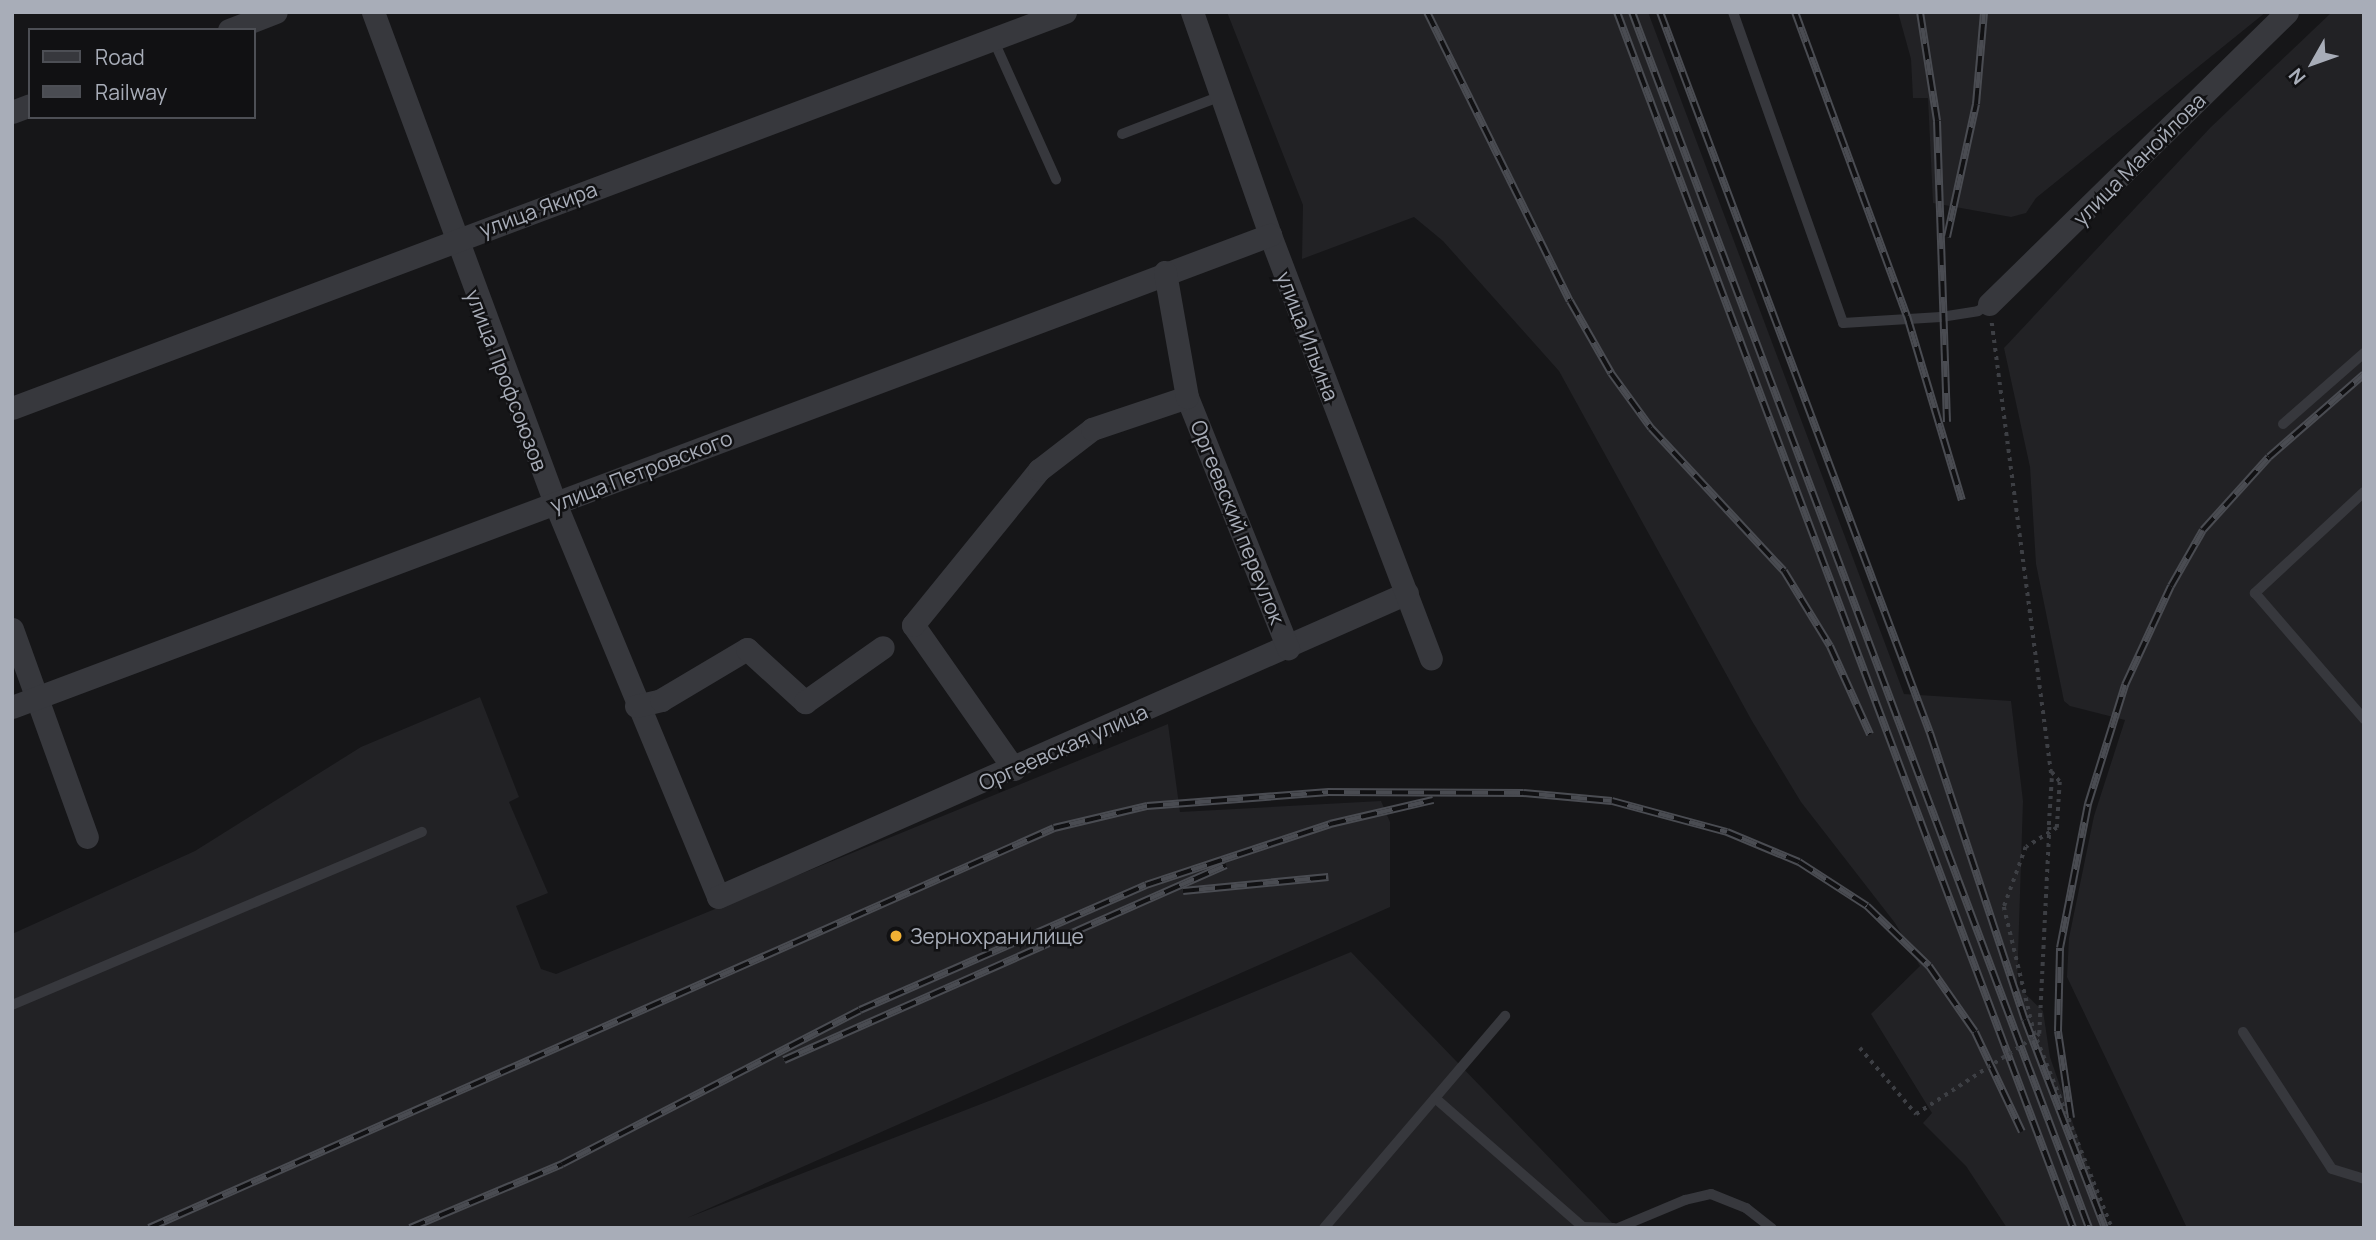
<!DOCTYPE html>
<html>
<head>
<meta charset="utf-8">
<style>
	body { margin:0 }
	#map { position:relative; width:2376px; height:1240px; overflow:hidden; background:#161618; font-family:Manrope,sans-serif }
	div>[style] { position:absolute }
	.built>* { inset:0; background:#222225 }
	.path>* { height:3.5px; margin-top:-1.75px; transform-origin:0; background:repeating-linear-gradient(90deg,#3d3f44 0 3.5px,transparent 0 8.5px) }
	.service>* { height:10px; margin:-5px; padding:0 5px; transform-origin:5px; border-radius:5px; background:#37383d }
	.minor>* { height:23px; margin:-11.5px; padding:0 11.5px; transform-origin:11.5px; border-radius:11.5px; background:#37383d }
	.rail>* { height:8px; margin-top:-4px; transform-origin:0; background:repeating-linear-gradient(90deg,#111113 0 16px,#4a4c52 0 32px); box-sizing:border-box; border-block:2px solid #4a4c52 }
	.path-bridge>* { height:3.5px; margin-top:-1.75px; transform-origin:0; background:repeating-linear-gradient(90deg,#3d3f44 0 3.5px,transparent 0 8.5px) }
	.dots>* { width:19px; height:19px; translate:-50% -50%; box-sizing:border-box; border:4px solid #111113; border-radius:50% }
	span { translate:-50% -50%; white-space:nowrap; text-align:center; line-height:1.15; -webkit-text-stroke:5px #111113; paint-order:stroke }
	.street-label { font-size:21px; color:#a8adb8 }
	.poi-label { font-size:21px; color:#a8adb8 }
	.left { translate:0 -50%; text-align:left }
	.frame { position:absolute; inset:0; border:14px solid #a8adb8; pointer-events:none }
	.legend { position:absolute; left:28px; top:28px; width:228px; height:91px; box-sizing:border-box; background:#111113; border:2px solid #4d4f55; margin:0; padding:9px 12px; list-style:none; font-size:21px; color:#a8adb8 }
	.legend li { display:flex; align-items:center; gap:14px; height:35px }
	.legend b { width:35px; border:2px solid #4d4f55 }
	.north { position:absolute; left:2278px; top:28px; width:70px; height:70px; -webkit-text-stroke:5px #111113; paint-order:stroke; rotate:230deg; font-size:19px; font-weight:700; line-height:28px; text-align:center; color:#a8adb8 }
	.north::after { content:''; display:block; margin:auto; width:24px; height:32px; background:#a8adb8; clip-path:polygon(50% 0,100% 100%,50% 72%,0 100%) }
</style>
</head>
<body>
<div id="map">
	<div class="built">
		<div style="clip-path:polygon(1227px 12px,1648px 12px,1904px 694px,2011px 701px,2023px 801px,2017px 986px,2043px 1011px,2050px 1057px,2109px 1228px,2007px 1228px,1966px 1166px,1923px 1123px,1932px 1113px,1871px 1014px,1920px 966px,1895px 923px,1801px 802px,1752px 721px,1559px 371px,1443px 241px,1414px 217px,1302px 259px,1303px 205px)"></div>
		<div style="clip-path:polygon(1898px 12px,2266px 12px,2036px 198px,2026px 213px,2011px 217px,1933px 203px,1928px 98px,1913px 98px,1911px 59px)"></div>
		<div style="clip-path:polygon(2332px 12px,2364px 12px,2364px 1228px,2187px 1228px,2067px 977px,2069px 938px,2094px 816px,2125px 720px,2070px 706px,2064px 701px,2036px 564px,2030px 467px,2004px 348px,2210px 128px)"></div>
		<div style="clip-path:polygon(480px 697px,519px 797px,509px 802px,548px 893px,516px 906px,541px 969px,556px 974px,1168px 724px,1180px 812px,1381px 801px,1390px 822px,1390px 907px,687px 1218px,994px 1099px,1351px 952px,1617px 1228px,12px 1228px,12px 934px,195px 851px,361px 747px)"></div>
	</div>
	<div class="path">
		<div style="left:1992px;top:323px;width:460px;rotate:82.5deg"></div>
		<div style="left:2052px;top:779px;width:48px;rotate:93.6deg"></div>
		<div style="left:2052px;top:772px;width:13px;rotate:51deg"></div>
		<div style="left:2060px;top:782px;width:46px;rotate:93.7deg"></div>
		<div style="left:2057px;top:828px;width:36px;rotate:148deg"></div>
		<div style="left:2026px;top:847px;width:64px;rotate:110.1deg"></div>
		<div style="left:2004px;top:907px;width:129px;rotate:76.5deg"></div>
		<div style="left:2034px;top:1032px;width:211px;rotate:68.3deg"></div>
		<div style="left:1860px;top:1048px;width:87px;rotate:49.7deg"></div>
	</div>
	<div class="service">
		<div style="left:1733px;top:12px;width:330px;rotate:70.5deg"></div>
		<div style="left:1843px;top:323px;width:98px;rotate:-3.5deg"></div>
		<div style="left:1941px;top:317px;width:37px;rotate:-9deg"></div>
		<div style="left:1978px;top:311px;width:13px;rotate:-32deg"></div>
		<div style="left:993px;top:39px;width:154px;rotate:65.8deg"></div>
		<div style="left:1122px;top:134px;width:106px;rotate:-21deg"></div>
		<div style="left:2283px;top:424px;width:108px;rotate:-41.2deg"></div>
		<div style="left:2364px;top:492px;width:149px;rotate:137.2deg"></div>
		<div style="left:2255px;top:593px;width:167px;rotate:49.1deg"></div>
		<div style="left:12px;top:1005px;width:445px;rotate:-22.9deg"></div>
		<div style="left:2243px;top:1032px;width:163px;rotate:57deg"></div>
		<div style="left:2332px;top:1169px;width:34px;rotate:17deg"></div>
		<div style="left:1435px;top:1098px;width:196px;rotate:41.1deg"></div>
		<div style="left:1583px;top:1227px;width:31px;rotate:2deg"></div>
		<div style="left:1324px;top:1228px;width:279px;rotate:-49.5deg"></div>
		<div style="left:1618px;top:1228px;width:73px;rotate:-22.7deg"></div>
		<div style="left:1685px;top:1200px;width:27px;rotate:-13deg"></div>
		<div style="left:1711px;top:1194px;width:38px;rotate:22deg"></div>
		<div style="left:1746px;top:1208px;width:33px;rotate:38deg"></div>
	</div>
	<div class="minor">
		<div style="left:373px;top:12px;width:524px;rotate:69.66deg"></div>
		<div style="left:555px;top:503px;width:426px;rotate:67.5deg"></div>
		<div style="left:718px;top:897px;width:753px;rotate:-23.81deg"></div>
		<div style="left:1192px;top:12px;width:236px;rotate:70.7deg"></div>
		<div style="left:1270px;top:235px;width:453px;rotate:69.2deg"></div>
		<div style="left:229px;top:30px;width:50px;rotate:-21deg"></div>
		<div style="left:12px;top:112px;width:19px;rotate:-21deg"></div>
		<div style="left:1989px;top:304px;width:417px;rotate:-44.4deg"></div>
		<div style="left:1187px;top:397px;width:271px;rotate:68.1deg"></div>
		<div style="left:12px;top:408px;width:1125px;rotate:-20.61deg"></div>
		<div style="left:12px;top:629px;width:221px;rotate:70.2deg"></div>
		<div style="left:636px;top:706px;width:26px;rotate:-13deg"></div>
		<div style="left:661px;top:700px;width:100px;rotate:-30.7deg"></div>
		<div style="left:747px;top:649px;width:79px;rotate:42.4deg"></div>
		<div style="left:805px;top:702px;width:95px;rotate:-35.2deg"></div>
		<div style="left:12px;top:707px;width:1344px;rotate:-20.57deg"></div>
		<div style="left:1014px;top:769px;width:176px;rotate:-125deg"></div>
		<div style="left:913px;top:625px;width:200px;rotate:-50.9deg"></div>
		<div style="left:1039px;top:470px;width:67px;rotate:-37.7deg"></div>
		<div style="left:1092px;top:429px;width:100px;rotate:-18.6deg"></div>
		<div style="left:1187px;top:397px;width:127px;rotate:-100deg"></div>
	</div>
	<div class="rail">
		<div style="left:1427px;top:12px;width:322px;rotate:63.7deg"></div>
		<div style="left:1570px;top:301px;width:83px;rotate:60.3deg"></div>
		<div style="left:1611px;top:373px;width:68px;rotate:54deg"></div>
		<div style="left:1651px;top:428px;width:195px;rotate:47.1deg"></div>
		<div style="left:1784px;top:571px;width:88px;rotate:58.5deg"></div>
		<div style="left:1830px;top:646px;width:97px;rotate:65.6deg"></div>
		<div style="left:1617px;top:12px;width:1299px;rotate:69.44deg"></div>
		<div style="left:1632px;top:12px;width:1299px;rotate:69.4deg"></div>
		<div style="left:1660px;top:12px;width:770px;rotate:69.47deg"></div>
		<div style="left:1930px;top:733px;width:302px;rotate:71.7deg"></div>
		<div style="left:2025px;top:1020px;width:223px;rotate:69deg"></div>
		<div style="left:1795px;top:12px;width:324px;rotate:69.8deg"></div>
		<div style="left:1907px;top:316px;width:192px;rotate:73.4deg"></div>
		<div style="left:1920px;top:12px;width:110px;rotate:81.1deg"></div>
		<div style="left:1937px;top:121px;width:301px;rotate:88.1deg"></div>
		<div style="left:1947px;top:237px;width:136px;rotate:-77.7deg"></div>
		<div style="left:1976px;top:104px;width:92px;rotate:-85deg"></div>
		<div style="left:1183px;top:891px;width:146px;rotate:-5.5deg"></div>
		<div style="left:784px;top:1060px;width:483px;rotate:-23.8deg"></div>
		<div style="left:2071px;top:1118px;width:88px;rotate:-98.5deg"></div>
		<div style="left:2058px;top:1031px;width:83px;rotate:-88.6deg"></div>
		<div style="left:2060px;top:948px;width:147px;rotate:-79deg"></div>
		<div style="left:2088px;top:804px;width:125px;rotate:-72.7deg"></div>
		<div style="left:2125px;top:685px;width:109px;rotate:-65.1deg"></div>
		<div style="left:2171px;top:586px;width:64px;rotate:-60.3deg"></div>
		<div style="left:2203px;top:530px;width:98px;rotate:-47.9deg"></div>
		<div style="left:2269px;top:457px;width:126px;rotate:-41.1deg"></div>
		<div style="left:149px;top:1228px;width:989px;rotate:-23.84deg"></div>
		<div style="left:1054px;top:828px;width:96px;rotate:-13.3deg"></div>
		<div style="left:1147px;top:806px;width:182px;rotate:-4.4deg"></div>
		<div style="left:1328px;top:792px;width:195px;rotate:0.3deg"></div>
		<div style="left:1523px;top:793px;width:89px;rotate:5.1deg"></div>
		<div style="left:1612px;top:801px;width:119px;rotate:15.1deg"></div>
		<div style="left:1727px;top:832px;width:78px;rotate:22.6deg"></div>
		<div style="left:1799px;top:862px;width:81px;rotate:32.9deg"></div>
		<div style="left:1867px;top:906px;width:86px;rotate:44.1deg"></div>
		<div style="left:1929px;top:966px;width:80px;rotate:55.1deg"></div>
		<div style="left:1975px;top:1032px;width:110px;rotate:64.8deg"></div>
		<div style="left:410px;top:1228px;width:165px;rotate:-22.8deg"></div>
		<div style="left:562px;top:1164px;width:335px;rotate:-27.3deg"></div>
		<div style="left:860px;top:1010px;width:312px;rotate:-23.6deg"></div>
		<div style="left:1146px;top:885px;width:194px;rotate:-18.3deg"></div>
		<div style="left:1330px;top:824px;width:106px;rotate:-13.1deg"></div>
	</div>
	<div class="path-bridge">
		<div style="left:1916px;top:1114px;width:147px;rotate:-33deg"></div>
		<div style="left:2039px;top:1034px;width:207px;rotate:-87.2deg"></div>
	</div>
	<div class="dots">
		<div style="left:896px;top:936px;background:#f2b134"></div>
	</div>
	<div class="street-label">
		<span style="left:2139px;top:159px;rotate:-45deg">улица Манойлова</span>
		<span style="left:538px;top:209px;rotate:-20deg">улица Якира</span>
		<span style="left:1308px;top:336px;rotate:69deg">улица Ильина</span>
		<span style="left:507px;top:380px;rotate:69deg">улица Профсоюзов</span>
		<span style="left:641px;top:471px;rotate:-21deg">улица Петровского</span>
		<span style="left:1238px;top:522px;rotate:68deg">Оргеевский переулок</span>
		<span style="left:1063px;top:747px;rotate:-24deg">Оргеевская улица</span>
	</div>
	<div class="poi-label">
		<span class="left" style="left:910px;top:936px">Зернохранилище</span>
	</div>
	<div class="frame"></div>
	<ul class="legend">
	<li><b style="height:9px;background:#37383d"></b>Road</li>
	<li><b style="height:9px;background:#4a4c52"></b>Railway</li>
	</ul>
	<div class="north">N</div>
</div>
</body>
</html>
